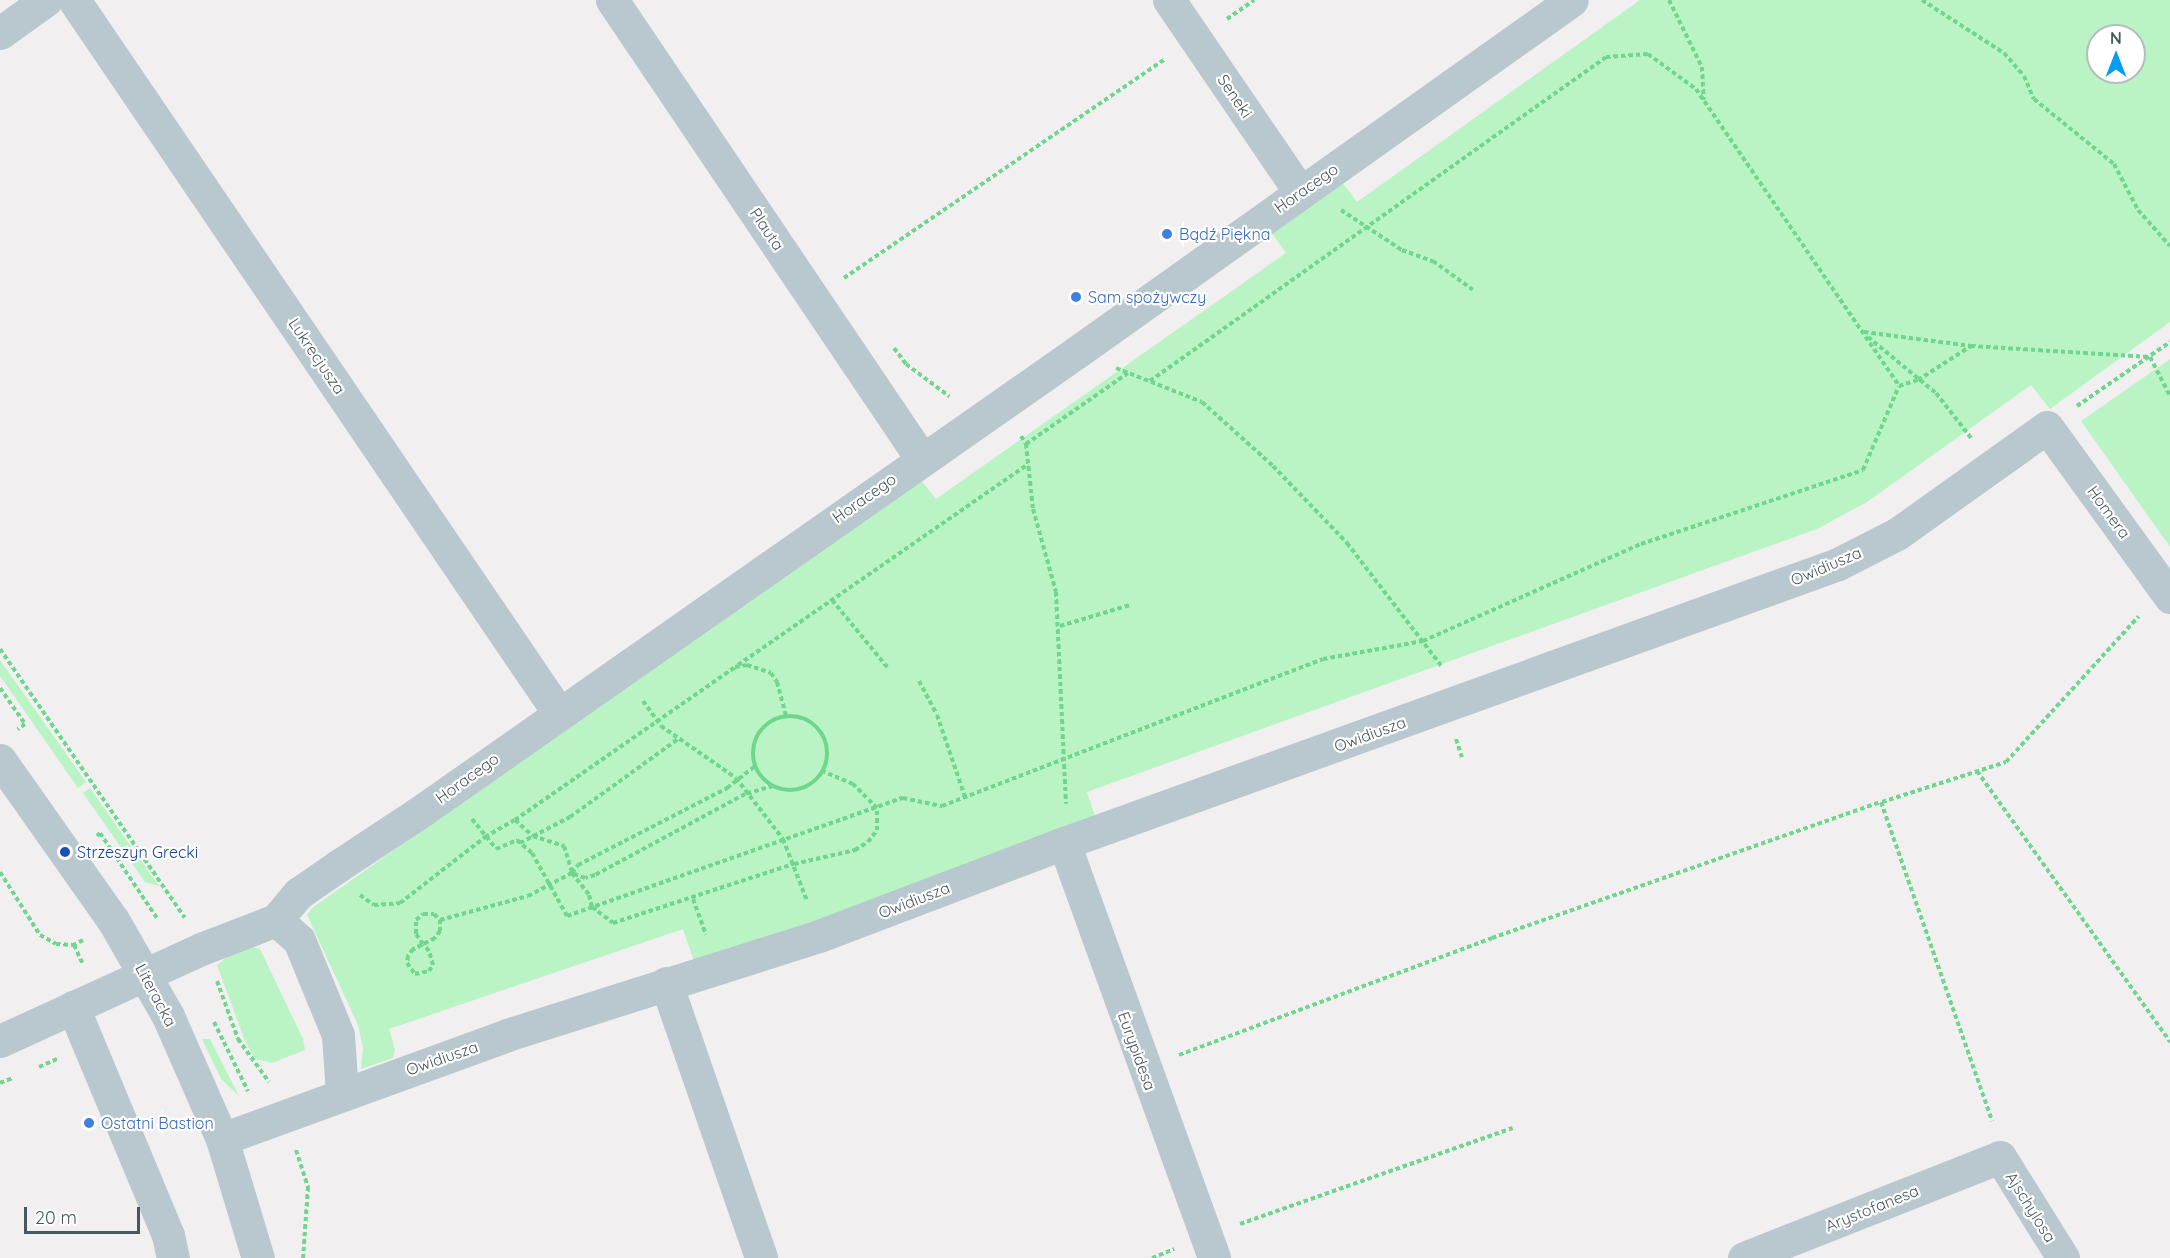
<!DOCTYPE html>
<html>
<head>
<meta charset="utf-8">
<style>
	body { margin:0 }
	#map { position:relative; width:2170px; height:1258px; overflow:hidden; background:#f2eff0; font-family:Quicksand,sans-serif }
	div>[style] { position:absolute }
	.green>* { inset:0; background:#baf4c5 }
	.path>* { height:4px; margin-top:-2px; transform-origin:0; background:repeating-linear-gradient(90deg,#6ed68e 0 4.5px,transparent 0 7.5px) }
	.path>.ring { margin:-2px; padding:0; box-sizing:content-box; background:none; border:4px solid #6ed68e; border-radius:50% }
	.minor>* { height:33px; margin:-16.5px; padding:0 16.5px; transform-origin:16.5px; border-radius:16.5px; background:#b9c8ce }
	.dots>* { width:16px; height:16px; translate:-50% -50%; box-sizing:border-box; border:3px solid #fff; border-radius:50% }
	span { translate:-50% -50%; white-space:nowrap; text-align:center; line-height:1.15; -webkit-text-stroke:4.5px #fff; paint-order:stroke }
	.street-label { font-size:16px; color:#45585f }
	.shop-label { font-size:16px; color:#366cbe }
	.left { translate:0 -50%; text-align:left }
	.transit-label { font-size:16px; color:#164399 }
	.north { position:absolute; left:2086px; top:24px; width:60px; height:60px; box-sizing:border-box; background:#fff; border:2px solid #b5bcbf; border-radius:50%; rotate:0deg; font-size:16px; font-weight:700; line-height:24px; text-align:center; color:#45585f }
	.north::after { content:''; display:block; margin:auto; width:21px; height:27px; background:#059ef7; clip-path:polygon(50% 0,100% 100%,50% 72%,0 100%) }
	.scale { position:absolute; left:24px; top:1207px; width:116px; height:27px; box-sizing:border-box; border:3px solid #45585f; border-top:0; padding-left:8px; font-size:18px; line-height:21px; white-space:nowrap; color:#45585f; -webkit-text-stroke:4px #fff; paint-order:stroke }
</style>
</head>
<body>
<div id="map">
	<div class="green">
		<div style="clip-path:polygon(evenodd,1640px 0,2170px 0,2170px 322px,2050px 409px,2031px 385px,1867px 502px,1817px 529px,1087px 792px,1096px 819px,695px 964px,683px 929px,389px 1029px,395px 1050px,393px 1058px,361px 1069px,363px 1048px,358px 1025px,307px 915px,312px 908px,920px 479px,936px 499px,1286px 253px,1272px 233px,1343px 183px,1357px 202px,1640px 0,2098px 36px,2134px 36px,2134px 72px,2098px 72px,2098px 36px)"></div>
		<div style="clip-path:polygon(2170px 359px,2170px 547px,2081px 421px)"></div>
		<div style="clip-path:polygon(0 660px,86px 782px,78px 788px,0 676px)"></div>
		<div style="clip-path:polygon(90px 788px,159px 886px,145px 882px,83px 793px)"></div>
		<div style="clip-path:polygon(250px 947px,260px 949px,303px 1039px,305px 1050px,272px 1063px,255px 1059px,245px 1041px,217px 965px,232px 953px)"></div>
		<div style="clip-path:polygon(202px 1039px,210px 1039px,239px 1096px,221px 1079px)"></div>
	</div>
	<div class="path">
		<div style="left:1669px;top:0;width:75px;rotate:63.8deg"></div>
		<div style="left:1702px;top:67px;width:33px;rotate:87deg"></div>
		<div style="left:1922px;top:0;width:98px;rotate:32.9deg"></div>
		<div style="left:2004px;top:53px;width:30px;rotate:49deg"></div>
		<div style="left:2024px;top:76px;width:25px;rotate:67deg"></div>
		<div style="left:2034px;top:99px;width:103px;rotate:39.1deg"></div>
		<div style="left:2114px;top:164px;width:52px;rotate:62.4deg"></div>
		<div style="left:2138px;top:210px;width:48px;rotate:48.4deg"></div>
		<div style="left:1227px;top:19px;width:33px;rotate:-35deg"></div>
		<div style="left:1341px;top:210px;width:73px;rotate:33.3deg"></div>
		<div style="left:1402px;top:250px;width:33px;rotate:20deg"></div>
		<div style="left:1433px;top:261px;width:49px;rotate:35.9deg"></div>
		<div style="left:844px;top:278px;width:389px;rotate:-34.3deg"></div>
		<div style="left:1864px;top:332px;width:108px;rotate:7.5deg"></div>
		<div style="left:1971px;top:346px;width:179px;rotate:3.5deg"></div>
		<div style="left:2150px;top:357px;width:44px;rotate:62.9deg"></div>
		<div style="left:1868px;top:337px;width:88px;rotate:39.5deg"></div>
		<div style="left:1936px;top:393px;width:57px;rotate:52.1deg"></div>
		<div style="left:894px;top:348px;width:20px;rotate:53deg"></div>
		<div style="left:906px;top:364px;width:54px;rotate:36.7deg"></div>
		<div style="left:1116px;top:368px;width:92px;rotate:21.6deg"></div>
		<div style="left:1202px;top:402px;width:96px;rotate:42deg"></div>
		<div style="left:1273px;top:466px;width:107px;rotate:46.1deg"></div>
		<div style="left:1347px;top:543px;width:156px;rotate:52.5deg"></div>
		<div style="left:1150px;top:381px;width:559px;rotate:-35.39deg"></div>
		<div style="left:1606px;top:57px;width:42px;rotate:-4.1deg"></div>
		<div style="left:1648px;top:54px;width:59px;rotate:36.1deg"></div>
		<div style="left:1696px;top:89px;width:360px;rotate:55.6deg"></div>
		<div style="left:2077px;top:406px;width:113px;rotate:-34.5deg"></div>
		<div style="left:1021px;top:436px;width:9px;rotate:58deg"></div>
		<div style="left:1026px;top:444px;width:65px;rotate:83.9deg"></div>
		<div style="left:1033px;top:509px;width:86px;rotate:74.5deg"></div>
		<div style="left:1056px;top:592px;width:212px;rotate:87.3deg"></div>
		<div style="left:1026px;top:444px;width:124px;rotate:-34.8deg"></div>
		<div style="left:832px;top:600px;width:88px;rotate:50.5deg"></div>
		<div style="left:1060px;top:626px;width:73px;rotate:-16.7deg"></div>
		<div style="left:0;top:649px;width:326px;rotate:55.5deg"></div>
		<div style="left:738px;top:665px;width:353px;rotate:-34.7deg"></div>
		<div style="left:919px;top:681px;width:38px;rotate:62deg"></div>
		<div style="left:937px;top:715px;width:87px;rotate:71.1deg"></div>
		<div style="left:0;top:688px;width:44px;rotate:55.2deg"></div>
		<div style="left:25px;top:724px;width:9px;rotate:144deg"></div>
		<div style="left:643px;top:701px;width:31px;rotate:54deg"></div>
		<div style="left:661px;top:726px;width:91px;rotate:34.7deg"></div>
		<div style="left:736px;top:778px;width:77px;rotate:52.4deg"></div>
		<div style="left:783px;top:839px;width:66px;rotate:68.8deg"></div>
		<div class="ring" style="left:753px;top:716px;width:70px;height:70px"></div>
		<div style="left:1456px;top:739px;width:19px;rotate:72deg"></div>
		<div style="left:1977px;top:771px;width:333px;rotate:54.5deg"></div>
		<div style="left:773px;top:786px;width:29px;rotate:164deg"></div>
		<div style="left:745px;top:794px;width:170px;rotate:151.6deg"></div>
		<div style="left:595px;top:875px;width:10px;rotate:163deg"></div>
		<div style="left:585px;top:878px;width:14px;rotate:-159deg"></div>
		<div style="left:572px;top:873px;width:28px;rotate:52deg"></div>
		<div style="left:589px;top:895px;width:12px;rotate:76deg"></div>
		<div style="left:592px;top:907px;width:26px;rotate:37deg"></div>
		<div style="left:613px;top:923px;width:190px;rotate:-18.1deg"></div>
		<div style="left:794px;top:864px;width:63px;rotate:-12.9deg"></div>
		<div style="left:855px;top:850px;width:15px;rotate:-32deg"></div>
		<div style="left:868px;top:842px;width:15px;rotate:-53deg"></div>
		<div style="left:877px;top:830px;width:22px;rotate:-90deg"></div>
		<div style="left:877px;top:808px;width:34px;rotate:-135deg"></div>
		<div style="left:853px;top:784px;width:33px;rotate:-157deg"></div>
		<div style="left:1882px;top:802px;width:130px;rotate:-17.9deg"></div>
		<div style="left:2006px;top:762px;width:197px;rotate:-47.7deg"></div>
		<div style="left:472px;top:819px;width:38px;rotate:51deg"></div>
		<div style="left:496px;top:849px;width:23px;rotate:-23deg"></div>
		<div style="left:517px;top:840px;width:20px;rotate:41deg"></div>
		<div style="left:532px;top:853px;width:72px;rotate:60.9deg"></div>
		<div style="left:567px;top:916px;width:356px;rotate:-19.4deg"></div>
		<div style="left:903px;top:798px;width:40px;rotate:12deg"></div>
		<div style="left:942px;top:806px;width:408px;rotate:-21.1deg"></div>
		<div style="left:1323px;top:659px;width:102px;rotate:-10.2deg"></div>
		<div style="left:1423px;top:641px;width:239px;rotate:-24deg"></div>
		<div style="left:1641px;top:544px;width:234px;rotate:-18.4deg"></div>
		<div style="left:1863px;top:470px;width:91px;rotate:-66.8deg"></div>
		<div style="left:1899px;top:386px;width:20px;rotate:-18deg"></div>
		<div style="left:1918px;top:380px;width:63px;rotate:-32.7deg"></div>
		<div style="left:515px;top:820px;width:24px;rotate:42deg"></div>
		<div style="left:533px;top:836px;width:33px;rotate:18deg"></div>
		<div style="left:564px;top:846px;width:28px;rotate:73deg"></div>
		<div style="left:97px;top:836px;width:4px;rotate:-45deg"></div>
		<div style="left:100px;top:833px;width:102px;rotate:56.2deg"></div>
		<div style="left:520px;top:843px;width:56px;rotate:-27.5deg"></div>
		<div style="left:570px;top:817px;width:133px;rotate:-35.8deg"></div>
		<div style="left:0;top:872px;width:75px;rotate:57.6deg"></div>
		<div style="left:40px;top:935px;width:18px;rotate:29deg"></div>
		<div style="left:56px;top:944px;width:18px;rotate:3deg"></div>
		<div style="left:360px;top:895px;width:17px;rotate:36deg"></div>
		<div style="left:374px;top:905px;width:26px;rotate:-4deg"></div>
		<div style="left:400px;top:903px;width:108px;rotate:-37.8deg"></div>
		<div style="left:485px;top:837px;width:34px;rotate:-30deg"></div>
		<div style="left:515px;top:820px;width:268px;rotate:-34.8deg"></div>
		<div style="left:735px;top:667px;width:12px;rotate:-9deg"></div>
		<div style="left:747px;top:665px;width:25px;rotate:18deg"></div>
		<div style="left:771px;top:673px;width:11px;rotate:56deg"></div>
		<div style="left:777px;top:682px;width:34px;rotate:75deg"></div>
		<div style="left:693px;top:899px;width:38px;rotate:70deg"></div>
		<div style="left:440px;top:920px;width:91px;rotate:-15.3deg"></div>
		<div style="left:528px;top:896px;width:50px;rotate:-27.6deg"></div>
		<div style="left:572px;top:873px;width:10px;rotate:-53deg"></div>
		<div style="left:578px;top:865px;width:168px;rotate:-27.3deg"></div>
		<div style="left:727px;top:788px;width:36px;rotate:-38deg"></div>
		<div style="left:440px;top:920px;width:11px;rotate:90deg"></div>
		<div style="left:440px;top:931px;width:9px;rotate:126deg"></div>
		<div style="left:435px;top:938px;width:25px;rotate:153deg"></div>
		<div style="left:413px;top:949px;width:9px;rotate:126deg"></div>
		<div style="left:408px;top:956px;width:7px;rotate:98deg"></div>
		<div style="left:407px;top:963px;width:14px;rotate:54deg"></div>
		<div style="left:415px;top:974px;width:14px;rotate:-12deg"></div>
		<div style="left:429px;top:971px;width:7px;rotate:-56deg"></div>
		<div style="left:433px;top:965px;width:15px;rotate:-106deg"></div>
		<div style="left:429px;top:951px;width:9px;rotate:-131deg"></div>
		<div style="left:423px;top:944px;width:12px;rotate:-125deg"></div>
		<div style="left:416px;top:934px;width:14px;rotate:-90deg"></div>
		<div style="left:416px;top:920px;width:9px;rotate:-41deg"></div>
		<div style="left:423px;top:914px;width:11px"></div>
		<div style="left:434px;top:914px;width:8px;rotate:45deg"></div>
		<div style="left:83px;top:940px;width:10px;rotate:151deg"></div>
		<div style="left:74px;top:945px;width:21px;rotate:65deg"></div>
		<div style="left:217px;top:981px;width:62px;rotate:70.1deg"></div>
		<div style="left:238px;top:1039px;width:53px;rotate:54.2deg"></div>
		<div style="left:214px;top:1022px;width:77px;rotate:63.8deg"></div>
		<div style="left:1179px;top:1055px;width:334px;rotate:-20.5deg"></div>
		<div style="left:1492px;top:938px;width:412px;rotate:-19.3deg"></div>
		<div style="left:1881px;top:802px;width:338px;rotate:70.8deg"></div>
		<div style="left:39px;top:1067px;width:20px;rotate:-24deg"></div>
		<div style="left:0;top:1083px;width:14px;rotate:-21deg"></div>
		<div style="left:296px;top:1150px;width:39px;rotate:72deg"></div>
		<div style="left:308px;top:1187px;width:71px;rotate:94deg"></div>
		<div style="left:1240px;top:1224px;width:289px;rotate:-19.4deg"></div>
		<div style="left:1152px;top:1258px;width:24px;rotate:-22deg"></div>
	</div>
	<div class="minor">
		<div style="left:74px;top:0;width:861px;rotate:55.79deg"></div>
		<div style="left:612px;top:0;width:552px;rotate:55.99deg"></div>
		<div style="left:1169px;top:0;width:232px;rotate:55.7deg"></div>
		<div style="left:0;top:33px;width:57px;rotate:-35.7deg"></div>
		<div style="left:0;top:760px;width:196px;rotate:54.8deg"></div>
		<div style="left:113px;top:920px;width:111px;rotate:60.2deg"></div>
		<div style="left:168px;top:1016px;width:134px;rotate:66.3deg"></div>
		<div style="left:222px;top:1139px;width:124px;rotate:73.2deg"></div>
		<div style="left:1064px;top:843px;width:441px;rotate:70.1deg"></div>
		<div style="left:276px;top:920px;width:30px;rotate:41deg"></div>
		<div style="left:299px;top:940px;width:103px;rotate:67.7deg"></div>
		<div style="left:338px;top:1035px;width:58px;rotate:86.1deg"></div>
		<div style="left:666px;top:983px;width:291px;rotate:70.9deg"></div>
		<div style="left:73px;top:1007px;width:247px;rotate:67.4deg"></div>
		<div style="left:168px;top:1235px;width:24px;rotate:78deg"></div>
		<div style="left:0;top:1041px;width:221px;rotate:-24.6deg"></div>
		<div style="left:201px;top:949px;width:80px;rotate:-21.1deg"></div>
		<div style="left:276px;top:920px;width:35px;rotate:-50deg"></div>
		<div style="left:299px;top:893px;width:47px;rotate:-34.7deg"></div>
		<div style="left:338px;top:866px;width:95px;rotate:-33.4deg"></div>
		<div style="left:417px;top:814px;width:806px;rotate:-34.99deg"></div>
		<div style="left:1077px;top:352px;width:607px;rotate:-35.42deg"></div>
		<div style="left:222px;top:1139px;width:303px;rotate:-20deg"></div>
		<div style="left:507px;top:1035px;width:327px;rotate:-17.6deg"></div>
		<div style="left:819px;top:936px;width:262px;rotate:-20.8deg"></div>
		<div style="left:1064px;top:843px;width:823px;rotate:-19.82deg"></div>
		<div style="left:1838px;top:564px;width:66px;rotate:-27deg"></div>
		<div style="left:1897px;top:534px;width:184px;rotate:-35.5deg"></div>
		<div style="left:2047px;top:427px;width:210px;rotate:54.1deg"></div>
		<div style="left:1744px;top:1258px;width:275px;rotate:-21.5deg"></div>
		<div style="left:2000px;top:1157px;width:119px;rotate:58deg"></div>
	</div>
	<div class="dots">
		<div style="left:1167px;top:234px;background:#3f7fe0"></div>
		<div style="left:1076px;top:297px;background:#3f7fe0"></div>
		<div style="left:65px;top:852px;background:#1a4fb4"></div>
		<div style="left:89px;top:1123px;background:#3f7fe0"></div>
	</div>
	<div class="street-label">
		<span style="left:1235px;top:96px;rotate:56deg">Seneki</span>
		<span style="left:1306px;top:188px;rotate:-35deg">Horacego</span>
		<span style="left:767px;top:229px;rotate:56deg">Plauta</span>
		<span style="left:317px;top:356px;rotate:56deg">Lukrecjusza</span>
		<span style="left:864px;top:498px;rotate:-35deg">Horacego</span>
		<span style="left:2109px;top:512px;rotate:54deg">Homera</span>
		<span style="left:1826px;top:566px;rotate:-23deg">Owidiusza</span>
		<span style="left:1370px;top:734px;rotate:-20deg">Owidiusza</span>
		<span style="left:467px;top:778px;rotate:-36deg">Horacego</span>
		<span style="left:914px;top:900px;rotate:-21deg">Owidiusza</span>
		<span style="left:156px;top:995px;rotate:62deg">Literacka</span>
		<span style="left:1137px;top:1051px;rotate:70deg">Eurypidesa</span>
		<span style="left:442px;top:1058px;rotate:-19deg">Owidiusza</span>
		<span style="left:2031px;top:1207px;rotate:58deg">Ajschylosa</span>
		<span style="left:1872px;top:1208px;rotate:-22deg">Arystofanesa</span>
	</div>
	<div class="shop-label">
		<span class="left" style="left:1179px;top:234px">Bądź Piękna</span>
		<span class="left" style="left:1088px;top:297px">Sam spożywczy</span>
		<span class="left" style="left:101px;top:1123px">Ostatni Bastion</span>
	</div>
	<div class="transit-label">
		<span class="left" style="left:77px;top:852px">Strzeszyn Grecki</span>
	</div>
	<div class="north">N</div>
	<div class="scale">20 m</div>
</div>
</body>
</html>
